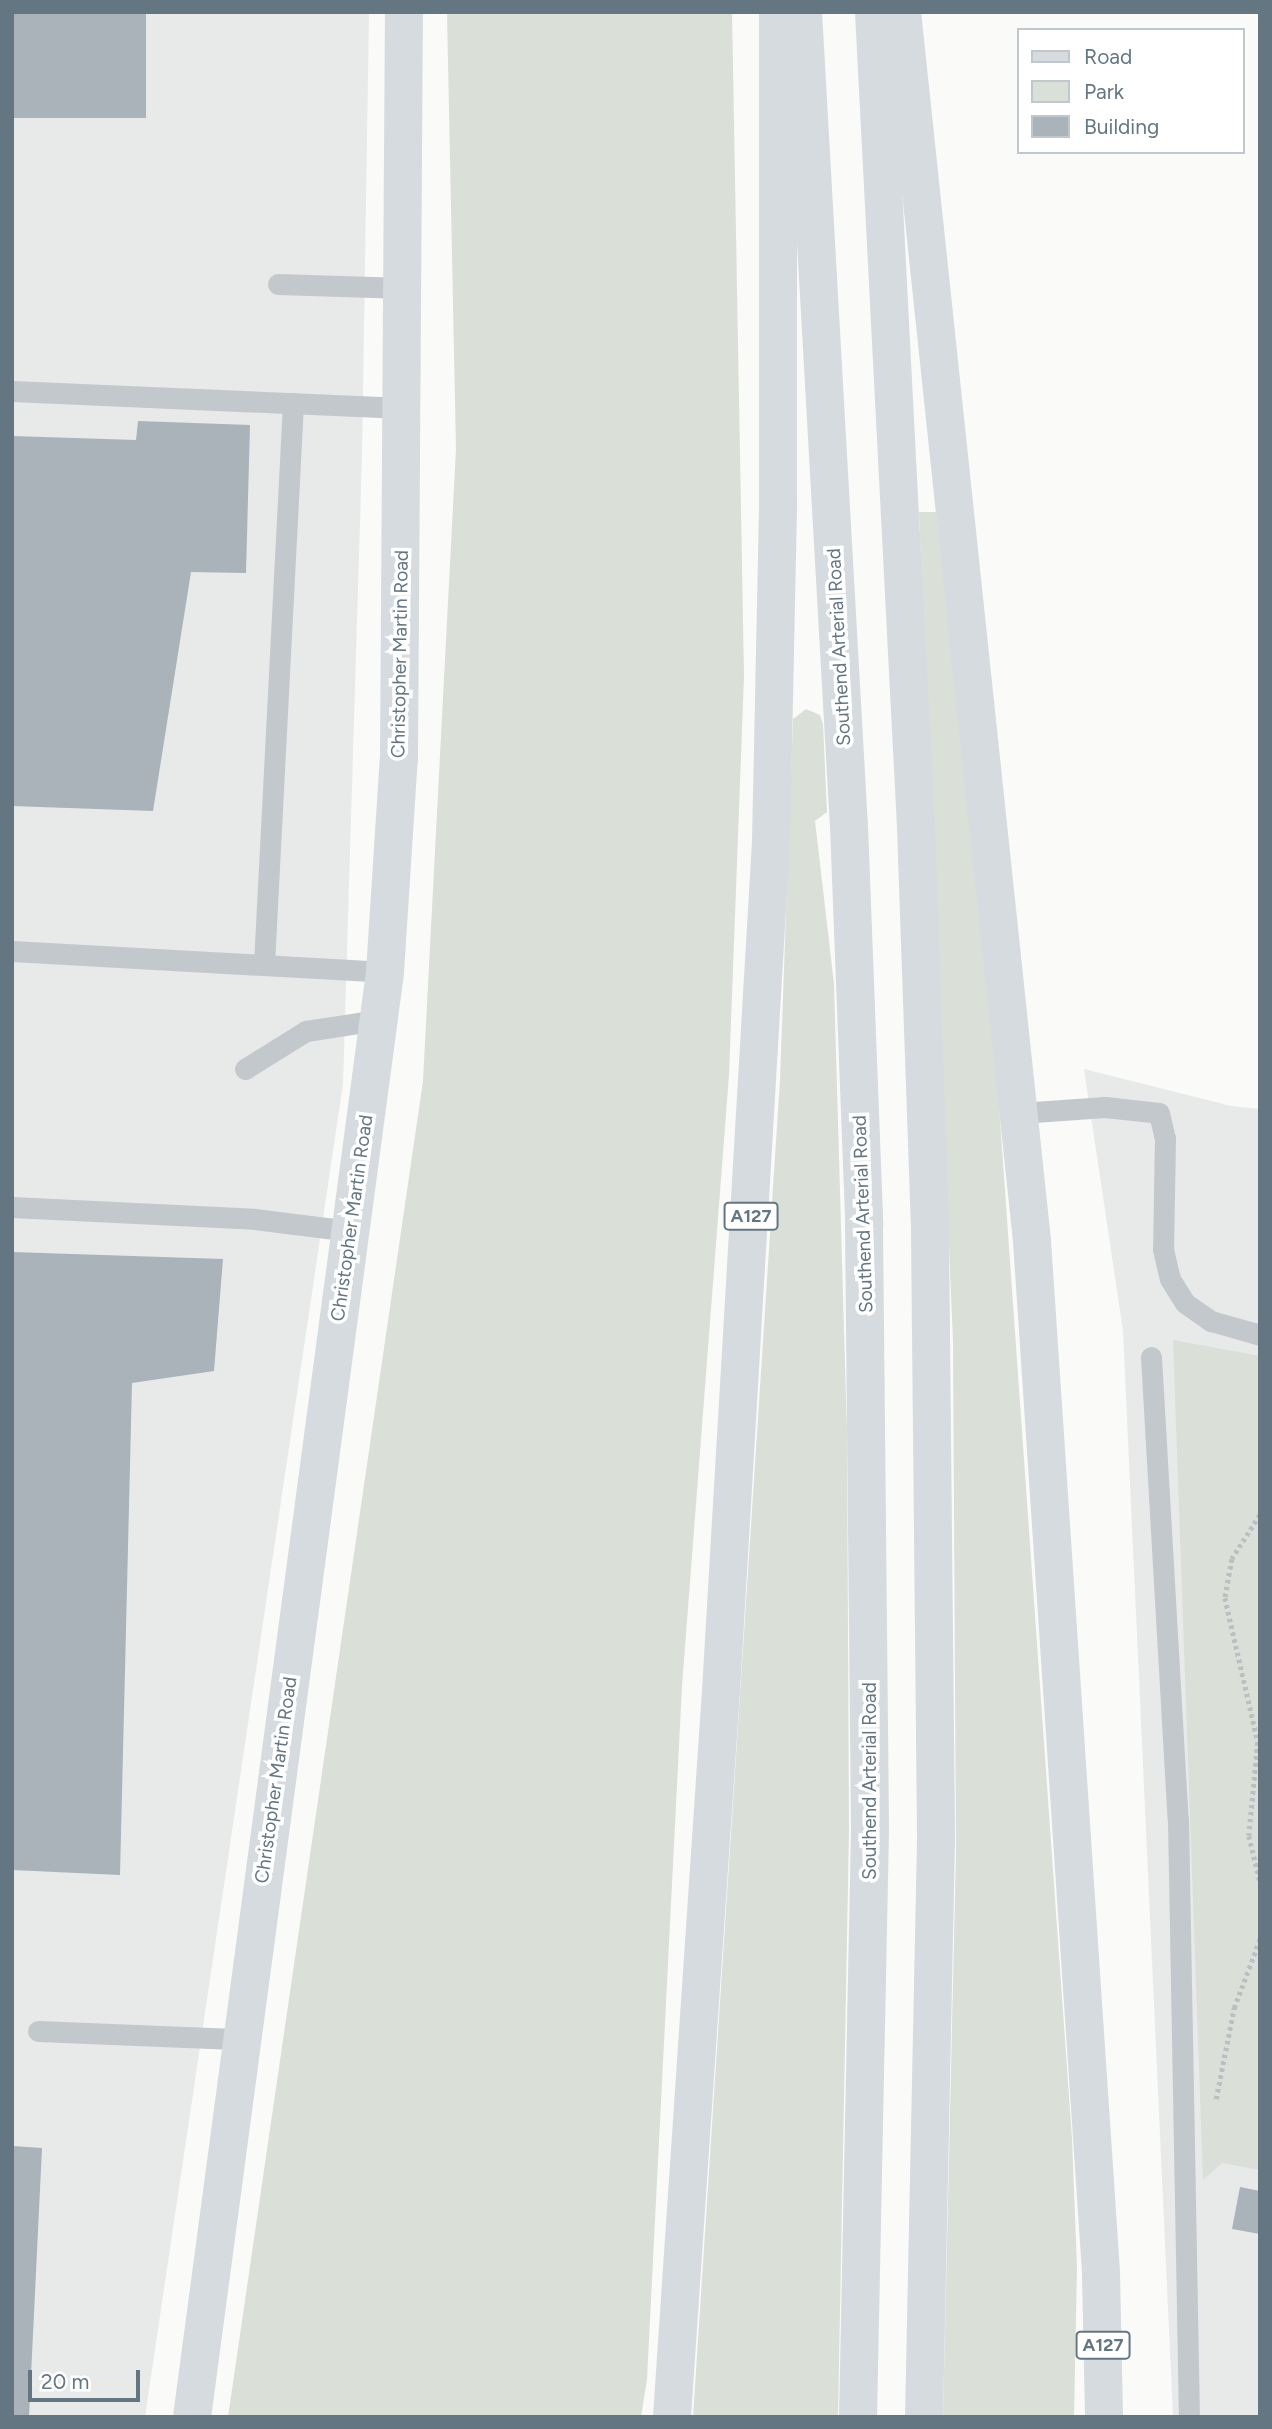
<!DOCTYPE html>
<html>
<head>
<meta charset="utf-8">
<style>
	body { margin:0 }
	#map { position:relative; width:1272px; height:2429px; overflow:hidden; background:#fafaf8; font-family:Figtree,sans-serif }
	div>[style] { position:absolute }
	.built>* { inset:0; background:#e8e9e9 }
	.green>* { inset:0; background:#dadfd7 }
	.building>* { inset:0; background:#aab3b9; transform-origin:0 0 }
	.path>* { height:4.5px; margin-top:-2.25px; transform-origin:0; background:repeating-linear-gradient(90deg,#bbbfc2 0 3.5px,transparent 0 7px) }
	.lane>* { height:21px; margin:-10.5px; padding:0 10.5px; transform-origin:10.5px; border-radius:10.5px; background:#c3c8cc }
	.secondary>* { height:38px; margin:-19px; padding:0 19px; transform-origin:19px; border-radius:19px; background:#d6dbdf }
	.highway>* { height:38px; margin:-19px; padding:0 19px; transform-origin:19px; border-radius:19px; background:#d6dbdf }
	span { translate:-50% -50%; white-space:nowrap; text-align:center; line-height:1.15; -webkit-text-stroke:7px #fff; paint-order:stroke }
	.shield-label span { padding:2px 5px; background:#fff; border:2px solid; border-radius:5px; -webkit-text-stroke-width:0 }
	.shield-label { font-size:18px; color:#657683; font-weight:700 }
	.street-label { font-size:19px; color:#657683 }
	.frame { position:absolute; inset:0; border:14px solid #657683; pointer-events:none }
	.legend { position:absolute; left:1017px; top:28px; width:228px; height:126px; box-sizing:border-box; background:#fff; border:2px solid #c1c8cd; margin:0; padding:9px 12px; list-style:none; font-size:21px; color:#657683 }
	.legend li { display:flex; align-items:center; gap:14px; height:35px }
	.legend b { width:35px; border:2px solid #c1c8cd }
	.scale { position:absolute; left:28px; top:2370px; width:112px; height:32px; box-sizing:border-box; border:4px solid #657683; border-top:0; padding-left:9px; font-size:21px; line-height:24px; white-space:nowrap; color:#657683; -webkit-text-stroke:5px #fff; paint-order:stroke }
</style>
</head>
<body>
<div id="map">
	<div class="built">
		<div style="clip-path:polygon(12px 12px,369px 12px,362px 456px,343px 1084px,145px 2417px,12px 2417px)"></div>
		<div style="clip-path:polygon(1084px 1069px,1231px 1106px,1260px 1109px,1260px 2417px,1173px 2417px,1123px 1331px)"></div>
	</div>
	<div class="green">
		<div style="clip-path:polygon(447px 12px,732px 12px,744px 676px,729px 1075px,682px 1686px,647px 2379px,641px 2417px,228px 2417px,423px 1081px,456px 449px)"></div>
		<div style="clip-path:polygon(919px 512px,936px 512px,995px 1049px,1072px 2139px,1077px 2266px,1074px 2417px,943px 2417px,956px 1853px,953px 1342px)"></div>
		<div style="clip-path:polygon(806px 709px,820px 715px,823px 724px,827px 812px,815px 821px,834px 984px,847px 1433px,849px 1830px,838px 2417px,693px 2417px,780px 1080px,793px 719px)"></div>
		<div style="clip-path:polygon(1173px 1340px,1260px 1356px,1260px 2170px,1222px 2163px,1203px 2180px)"></div>
	</div>
	<div class="building">
		<div style="left:12px;top:12px;width:134px;height:106px"></div>
		<div style="clip-path:polygon(138px 421px,250px 425px,246px 573px,191px 572px,153px 811px,12px 806px,12px 436px,136px 440px)"></div>
		<div style="clip-path:polygon(12px 1252px,223px 1259px,214px 1371px,132px 1383px,120px 1875px,12px 1870px)"></div>
		<div style="clip-path:polygon(12px 2146px,42px 2148px,29px 2417px,12px 2417px)"></div>
		<div style="clip-path:polygon(1240px 2187px,1260px 2191px,1260px 2234px,1232px 2229px)"></div>
	</div>
	<div class="path">
		<div style="left:1260px;top:1515px;width:52px;rotate:122.5deg"></div>
		<div style="left:1232px;top:1559px;width:40px;rotate:100deg"></div>
		<div style="left:1225px;top:1598px;width:148px;rotate:77.1deg"></div>
		<div style="left:1258px;top:1742px;width:94px;rotate:95.5deg"></div>
		<div style="left:1249px;top:1836px;width:46px;rotate:76.3deg"></div>
		<div style="left:1216px;top:2099px;width:93px;rotate:-78.8deg"></div>
		<div style="left:1234px;top:2008px;width:74px;rotate:-69.4deg"></div>
	</div>
	<div class="lane">
		<div style="left:278px;top:284px;width:126px;rotate:1.8deg"></div>
		<div style="left:12px;top:391px;width:392px;rotate:2.5deg"></div>
		<div style="left:12px;top:951px;width:374px;rotate:3.2deg"></div>
		<div style="left:264px;top:964px;width:562px;rotate:-87.04deg"></div>
		<div style="left:245px;top:1069px;width:72px;rotate:-31.9deg"></div>
		<div style="left:306px;top:1031px;width:73px;rotate:-8.7deg"></div>
		<div style="left:1020px;top:1113px;width:85px;rotate:-4deg"></div>
		<div style="left:1105px;top:1107px;width:54px;rotate:6.3deg"></div>
		<div style="left:1159px;top:1113px;width:26px;rotate:77deg"></div>
		<div style="left:1165px;top:1138px;width:111px;rotate:91deg"></div>
		<div style="left:1163px;top:1249px;width:31px;rotate:77deg"></div>
		<div style="left:1170px;top:1279px;width:28px;rotate:58deg"></div>
		<div style="left:1185px;top:1303px;width:32px;rotate:35deg"></div>
		<div style="left:1211px;top:1321px;width:51px;rotate:15.9deg"></div>
		<div style="left:12px;top:1207px;width:242px;rotate:2.8deg"></div>
		<div style="left:254px;top:1219px;width:97px;rotate:7.1deg"></div>
		<div style="left:1151px;top:1357px;width:463px;rotate:86.7deg"></div>
		<div style="left:1178px;top:1819px;width:598px;rotate:88.95deg"></div>
		<div style="left:38px;top:2031px;width:203px;rotate:2.3deg"></div>
	</div>
	<div class="secondary">
		<div style="left:192px;top:2417px;width:1458px;rotate:-82.39deg"></div>
		<div style="left:385px;top:972px;width:214px;rotate:-86.3deg"></div>
		<div style="left:399px;top:758px;width:746px;rotate:-89.62deg"></div>
	</div>
	<div class="highway">
		<div style="left:803px;top:12px;width:815px;rotate:86.77deg"></div>
		<div style="left:849px;top:826px;width:399px;rotate:87.8deg"></div>
		<div style="left:864px;top:1225px;width:605px;rotate:89.43deg"></div>
		<div style="left:870px;top:1830px;width:587px;rotate:91.17deg"></div>
		<div style="left:874px;top:12px;width:817px;rotate:87.05deg"></div>
		<div style="left:916px;top:828px;width:405px;rotate:88deg"></div>
		<div style="left:930px;top:1233px;width:607px;rotate:89.43deg"></div>
		<div style="left:936px;top:1840px;width:577px;rotate:91.19deg"></div>
		<div style="left:902px;top:12px;width:1236px;rotate:83.96deg"></div>
		<div style="left:1032px;top:1241px;width:1034px;rotate:86.17deg"></div>
		<div style="left:1101px;top:2273px;width:144px;rotate:88.8deg"></div>
		<div style="left:672px;top:2417px;width:728px;rotate:-86.14deg"></div>
		<div style="left:721px;top:1691px;width:850px;rotate:-86.63deg"></div>
		<div style="left:771px;top:842px;width:342px;rotate:-88.8deg"></div>
		<div style="left:778px;top:500px;width:488px;rotate:-90deg"></div>
	</div>
	<div class="shield-label">
		<span style="left:751px;top:1216px">A127</span>
		<span style="left:1103px;top:2345px">A127</span>
	</div>
	<div class="street-label">
		<span style="left:839px;top:647px;rotate:-93deg">Southend Arterial Road</span>
		<span style="left:400px;top:654px;rotate:-89deg">Christopher Martin Road</span>
		<span style="left:863px;top:1214px;rotate:-92deg">Southend Arterial Road</span>
		<span style="left:352px;top:1218px;rotate:-82deg">Christopher Martin Road</span>
		<span style="left:276px;top:1780px;rotate:-82deg">Christopher Martin Road</span>
		<span style="left:870px;top:1781px;rotate:-90deg">Southend Arterial Road</span>
	</div>
	<div class="frame"></div>
	<ul class="legend">
	<li><b style="height:9px;background:#d6dbdf"></b>Road</li>
	<li><b style="height:19px;background:#dadfd7"></b>Park</li>
	<li><b style="height:19px;background:#aab3b9"></b>Building</li>
	</ul>
	<div class="scale">20 m</div>
</div>
</body>
</html>
